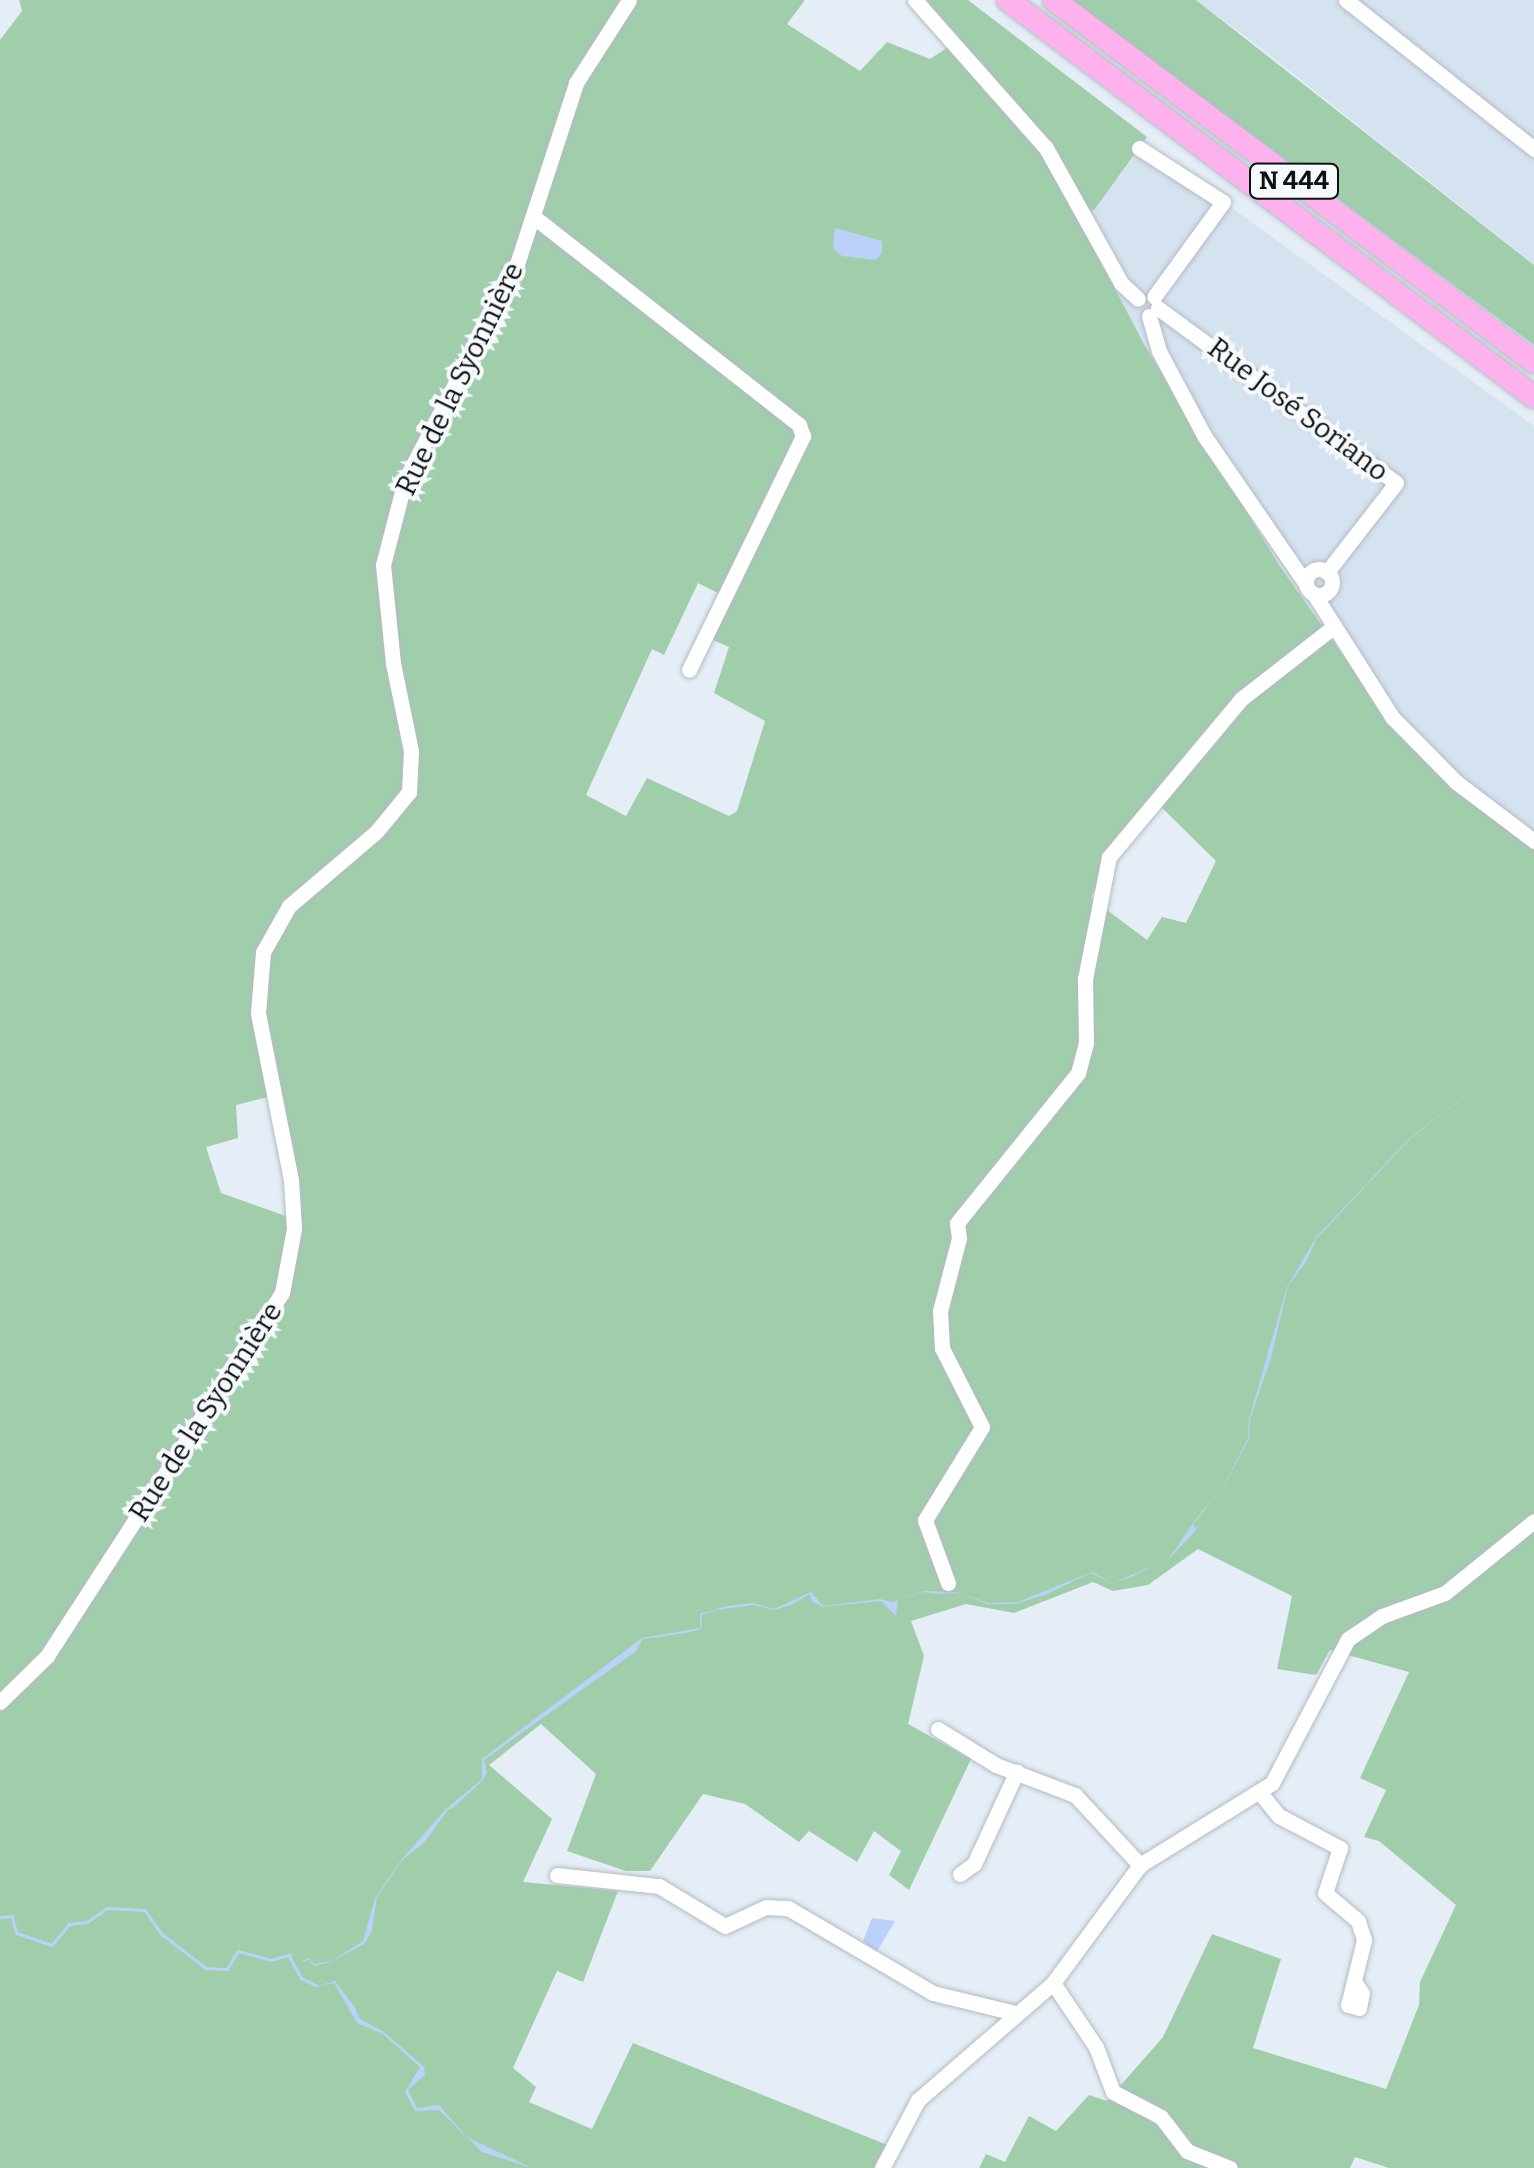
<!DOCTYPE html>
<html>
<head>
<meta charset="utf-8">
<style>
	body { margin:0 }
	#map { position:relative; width:1534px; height:2168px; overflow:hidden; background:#e5edf6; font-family:Bitter,serif }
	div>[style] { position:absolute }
	.built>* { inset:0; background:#d5e2f0 }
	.green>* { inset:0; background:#a0ceab }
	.water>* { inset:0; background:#bbd1f9 }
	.stream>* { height:2.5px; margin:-1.25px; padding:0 1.25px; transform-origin:1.25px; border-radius:1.25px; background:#bbd1f9 }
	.roads { filter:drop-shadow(0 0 2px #b3bbc3) drop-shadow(0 0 2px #b3bbc3) }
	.minor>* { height:15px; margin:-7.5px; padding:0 7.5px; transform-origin:7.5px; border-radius:7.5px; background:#fff }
	.minor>.ring { margin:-7.5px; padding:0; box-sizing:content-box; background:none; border:15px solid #fff; border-radius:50% }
	.highway>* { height:22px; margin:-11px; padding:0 11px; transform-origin:11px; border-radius:11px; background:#fdb2ed }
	span { translate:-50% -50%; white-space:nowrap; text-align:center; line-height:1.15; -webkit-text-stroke:8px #f7fafd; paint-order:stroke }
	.shield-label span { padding:2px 8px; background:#f7fafd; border:2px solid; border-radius:8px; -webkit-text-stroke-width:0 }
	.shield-label { font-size:25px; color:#0e1114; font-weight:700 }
	.street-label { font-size:28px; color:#0e1114 }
</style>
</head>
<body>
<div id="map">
	<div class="built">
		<div style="clip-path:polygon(1196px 0,1534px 0,1534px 264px,1253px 42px)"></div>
		<div style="clip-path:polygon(1143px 144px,1534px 426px,1534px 848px,1398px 733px,1279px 565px,1145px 346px,1079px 220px,1095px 209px)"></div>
	</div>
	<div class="green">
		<div style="clip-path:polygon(evenodd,19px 0,805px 0,787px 24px,860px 71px,887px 42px,930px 59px,959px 40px,926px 0,968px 0,1147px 137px,1095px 209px,1079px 220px,1145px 346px,1279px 565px,1398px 733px,1534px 848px,1534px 2168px,1389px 2168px,1355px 2157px,1350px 2168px,979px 2168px,986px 2154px,1005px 2162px,1029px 2116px,1056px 2131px,1089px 2095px,1107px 2101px,1163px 2037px,1212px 1934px,1281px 1959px,1253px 2048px,1386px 2089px,1419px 2005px,1420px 1982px,1456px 1905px,1379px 1841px,1364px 1837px,1386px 1790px,1360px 1778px,1409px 1672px,1330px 1650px,1316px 1675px,1277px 1669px,1292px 1596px,1198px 1549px,1148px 1585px,1113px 1591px,1093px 1582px,1014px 1613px,966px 1604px,911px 1621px,924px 1656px,908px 1724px,971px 1759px,909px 1890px,889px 1875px,901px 1851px,874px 1831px,857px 1862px,809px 1831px,799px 1842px,745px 1804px,703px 1794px,650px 1871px,626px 1871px,567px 1851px,596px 1774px,541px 1724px,489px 1765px,552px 1819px,523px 1882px,618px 1891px,583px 1982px,557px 1971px,513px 2068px,536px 2087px,529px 2102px,592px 2129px,633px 2043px,890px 2146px,880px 2168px,0 2168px,0 40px,22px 11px,19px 0,698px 583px,730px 599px,711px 639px,729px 647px,714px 693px,765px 721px,737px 811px,729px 816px,647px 778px,626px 816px,586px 795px,652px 649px,664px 655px,698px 583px,19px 0,1154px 800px,1216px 861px,1186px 923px,1162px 917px,1147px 940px,1091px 898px,1102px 872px,1154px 800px,19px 0,279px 1094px,300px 1191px,302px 1222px,221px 1193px,206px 1147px,238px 1138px,236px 1105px,279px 1094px)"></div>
		<div style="clip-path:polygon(1071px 0,1196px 0,1534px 265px,1534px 345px)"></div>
	</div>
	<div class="water">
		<div style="clip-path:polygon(835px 228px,882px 241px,882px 253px,876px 260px,842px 256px,833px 249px)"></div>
		<div style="clip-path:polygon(1534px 1041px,1410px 1139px,1317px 1238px,1306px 1262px,1288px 1286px,1271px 1358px,1250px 1419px,1249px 1439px,1225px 1484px,1193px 1525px,1197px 1529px,1169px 1559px,1129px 1578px,1111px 1583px,1091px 1573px,1047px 1594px,1015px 1604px,988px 1604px,959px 1593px,937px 1594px,923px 1592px,898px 1600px,896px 1616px,881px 1601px,823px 1607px,812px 1601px,810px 1594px,791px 1605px,775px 1610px,753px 1605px,716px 1610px,702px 1615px,701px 1629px,686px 1633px,643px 1639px,635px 1652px,484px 1760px,487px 1772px,483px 1780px,454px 1807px,448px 1810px,424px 1843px,403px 1859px,377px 1897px,372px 1931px,364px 1944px,331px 1962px,314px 1966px,309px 1960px,299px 1963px,308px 1958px,314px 1964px,332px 1961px,363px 1941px,375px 1898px,402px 1859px,446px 1809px,482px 1779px,482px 1759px,642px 1638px,700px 1628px,700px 1614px,727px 1606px,753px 1603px,774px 1609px,811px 1592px,823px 1606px,880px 1599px,892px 1602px,924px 1591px,956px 1592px,989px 1603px,1018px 1602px,1092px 1572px,1112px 1583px,1168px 1560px,1196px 1519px,1223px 1487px,1248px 1438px,1249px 1419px,1287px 1287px,1317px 1236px,1409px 1139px)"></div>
		<div style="clip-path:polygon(872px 1918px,895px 1921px,876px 1953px,863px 1941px)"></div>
		<div style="clip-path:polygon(335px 1981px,354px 2006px,360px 2019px,384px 2032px,424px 2067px,425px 2075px,408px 2090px,417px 2108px,439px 2105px,467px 2137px,532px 2168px,482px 2152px,439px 2110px,415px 2111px,405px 2092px,420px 2067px,383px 2034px,357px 2023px,334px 1983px,313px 1987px)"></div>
	</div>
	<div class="stream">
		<div style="left:0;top:1917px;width:12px;rotate:-5deg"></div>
		<div style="left:12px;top:1916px;width:18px;rotate:74deg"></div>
		<div style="left:17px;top:1933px;width:37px;rotate:19deg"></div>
		<div style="left:52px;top:1945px;width:27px;rotate:-51deg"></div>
		<div style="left:69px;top:1924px;width:18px;rotate:-6deg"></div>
		<div style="left:87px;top:1922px;width:24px;rotate:-35deg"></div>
		<div style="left:107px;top:1908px;width:38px;rotate:3deg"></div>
		<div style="left:145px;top:1910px;width:29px;rotate:55deg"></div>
		<div style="left:162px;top:1934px;width:56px;rotate:37.7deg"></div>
		<div style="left:206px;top:1968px;width:21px;rotate:3deg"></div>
		<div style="left:227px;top:1969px;width:21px;rotate:-59deg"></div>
		<div style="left:238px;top:1951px;width:34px;rotate:15deg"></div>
		<div style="left:271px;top:1960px;width:19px;rotate:-16deg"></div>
		<div style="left:289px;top:1955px;width:26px;rotate:62deg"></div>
		<div style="left:301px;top:1978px;width:17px;rotate:25deg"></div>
	</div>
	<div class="roads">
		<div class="minor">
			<div style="left:915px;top:0;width:198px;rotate:48.5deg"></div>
			<div style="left:1046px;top:148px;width:154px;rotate:60.9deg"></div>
			<div style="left:1121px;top:283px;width:23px;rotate:43deg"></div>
			<div style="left:1346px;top:0;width:240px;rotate:38.4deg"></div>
			<div style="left:1139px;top:148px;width:100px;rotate:32.7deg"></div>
			<div style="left:1223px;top:202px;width:117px;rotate:126deg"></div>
			<div style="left:534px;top:217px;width:337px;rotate:38.1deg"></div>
			<div style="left:799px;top:425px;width:12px;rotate:70deg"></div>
			<div style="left:803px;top:436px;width:260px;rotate:116deg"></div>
			<div style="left:1158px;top:308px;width:295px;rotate:36.3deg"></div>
			<div style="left:1396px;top:483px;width:113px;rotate:127.8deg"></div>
			<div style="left:1149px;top:316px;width:36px;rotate:74deg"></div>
			<div style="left:1159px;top:351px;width:98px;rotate:61.9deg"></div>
			<div style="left:1205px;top:437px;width:178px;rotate:55.5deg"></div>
			<div class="ring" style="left:1306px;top:569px;width:11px;height:11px"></div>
			<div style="left:1314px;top:594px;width:146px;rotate:57.6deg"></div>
			<div style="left:1392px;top:717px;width:91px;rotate:45.4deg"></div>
			<div style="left:1456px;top:782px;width:98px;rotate:37.1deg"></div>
			<div style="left:948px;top:1583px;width:67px;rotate:-110.1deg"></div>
			<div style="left:925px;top:1520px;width:109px;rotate:-58.5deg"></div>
			<div style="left:982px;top:1427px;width:89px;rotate:-116.9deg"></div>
			<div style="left:942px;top:1348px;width:37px;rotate:-93deg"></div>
			<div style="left:940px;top:1311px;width:75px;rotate:-75.4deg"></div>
			<div style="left:959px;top:1238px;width:15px;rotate:-98deg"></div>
			<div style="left:957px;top:1223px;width:193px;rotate:-51.1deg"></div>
			<div style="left:1078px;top:1073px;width:31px;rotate:-75deg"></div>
			<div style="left:1086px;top:1043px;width:64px;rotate:-90.9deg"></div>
			<div style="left:1085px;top:979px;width:124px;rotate:-78.9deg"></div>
			<div style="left:1109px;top:857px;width:206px;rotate:-50.1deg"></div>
			<div style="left:1241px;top:699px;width:115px;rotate:-38deg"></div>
			<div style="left:0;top:1702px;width:66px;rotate:-44.4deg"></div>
			<div style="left:47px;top:1656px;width:432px;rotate:-57.1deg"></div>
			<div style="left:282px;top:1293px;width:65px;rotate:-79.4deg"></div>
			<div style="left:294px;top:1229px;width:49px;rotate:-93.5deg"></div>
			<div style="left:291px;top:1180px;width:170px;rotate:-101.2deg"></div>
			<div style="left:258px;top:1013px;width:61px;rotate:-85.3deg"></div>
			<div style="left:263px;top:952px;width:53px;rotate:-60.5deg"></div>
			<div style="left:289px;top:906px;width:114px;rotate:-40.4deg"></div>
			<div style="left:376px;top:832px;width:52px;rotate:-50.5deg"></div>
			<div style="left:409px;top:792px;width:41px;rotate:-87.2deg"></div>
			<div style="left:411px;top:751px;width:90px;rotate:-101.6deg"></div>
			<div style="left:393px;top:663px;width:99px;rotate:-95.8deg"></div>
			<div style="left:383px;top:565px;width:88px;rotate:-75.5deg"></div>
			<div style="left:405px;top:480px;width:240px;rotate:-62.5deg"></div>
			<div style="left:516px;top:267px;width:194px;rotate:-71.9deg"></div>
			<div style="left:576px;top:83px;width:98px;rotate:-57.4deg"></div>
			<div style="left:938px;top:1729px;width:68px;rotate:31.8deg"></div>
			<div style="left:996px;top:1765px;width:85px;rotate:20.8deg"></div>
			<div style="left:1075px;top:1795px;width:96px;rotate:47.1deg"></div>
			<div style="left:1261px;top:1794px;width:28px;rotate:51deg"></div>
			<div style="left:1279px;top:1816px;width:69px;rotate:27.7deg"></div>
			<div style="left:1340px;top:1848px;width:47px;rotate:108.4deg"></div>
			<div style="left:1325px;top:1893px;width:43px;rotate:40.3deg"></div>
			<div style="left:1358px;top:1921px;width:20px;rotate:72deg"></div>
			<div style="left:1364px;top:1940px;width:67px;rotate:103.8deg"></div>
			<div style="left:1348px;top:2005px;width:11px;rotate:15deg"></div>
			<div style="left:1359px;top:2008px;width:15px;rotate:-79deg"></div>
			<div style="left:1362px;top:1993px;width:12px;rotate:-125deg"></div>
			<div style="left:960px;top:1874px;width:17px;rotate:-36deg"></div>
			<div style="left:974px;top:1864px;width:102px;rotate:-65.2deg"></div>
			<div style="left:557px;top:1875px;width:103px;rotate:6.2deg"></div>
			<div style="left:659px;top:1886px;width:77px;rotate:31.2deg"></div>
			<div style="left:725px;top:1926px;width:45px;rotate:-24.9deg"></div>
			<div style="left:766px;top:1907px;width:22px;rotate:3deg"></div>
			<div style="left:788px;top:1908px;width:168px;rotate:30.4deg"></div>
			<div style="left:933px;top:1993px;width:84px;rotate:13.7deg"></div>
			<div style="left:1053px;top:1983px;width:77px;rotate:56.1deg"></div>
			<div style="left:1096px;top:2047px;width:48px;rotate:69.3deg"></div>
			<div style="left:1113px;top:2092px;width:54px;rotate:27.5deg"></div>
			<div style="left:1161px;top:2117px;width:43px;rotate:52.6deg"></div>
			<div style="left:1187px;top:2151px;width:46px;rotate:21.6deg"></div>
			<div style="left:882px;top:2168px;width:77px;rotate:-62.1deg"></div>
			<div style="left:918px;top:2100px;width:179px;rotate:-40.9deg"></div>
			<div style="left:1053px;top:1983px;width:147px;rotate:-53.6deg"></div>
			<div style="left:1140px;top:1865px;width:155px;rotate:-31.8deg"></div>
			<div style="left:1272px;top:1783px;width:163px;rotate:-62.2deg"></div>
			<div style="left:1348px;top:1639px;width:41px;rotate:-34.1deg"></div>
			<div style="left:1382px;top:1616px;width:67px;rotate:-20.1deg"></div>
			<div style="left:1445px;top:1593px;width:114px;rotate:-39deg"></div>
		</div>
		<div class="highway">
			<div style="left:1008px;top:0;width:659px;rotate:37.04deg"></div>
			<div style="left:1054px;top:0;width:601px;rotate:37.02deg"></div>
		</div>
	</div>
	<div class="shield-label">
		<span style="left:1294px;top:181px">N 444</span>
	</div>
	<div class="street-label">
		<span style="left:460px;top:379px;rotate:-64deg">Rue de la Syonnière</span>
		<span style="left:1298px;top:410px;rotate:37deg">Rue José Soriano</span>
		<span style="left:206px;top:1412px;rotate:-57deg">Rue de la Syonnière</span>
	</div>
</div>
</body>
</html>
